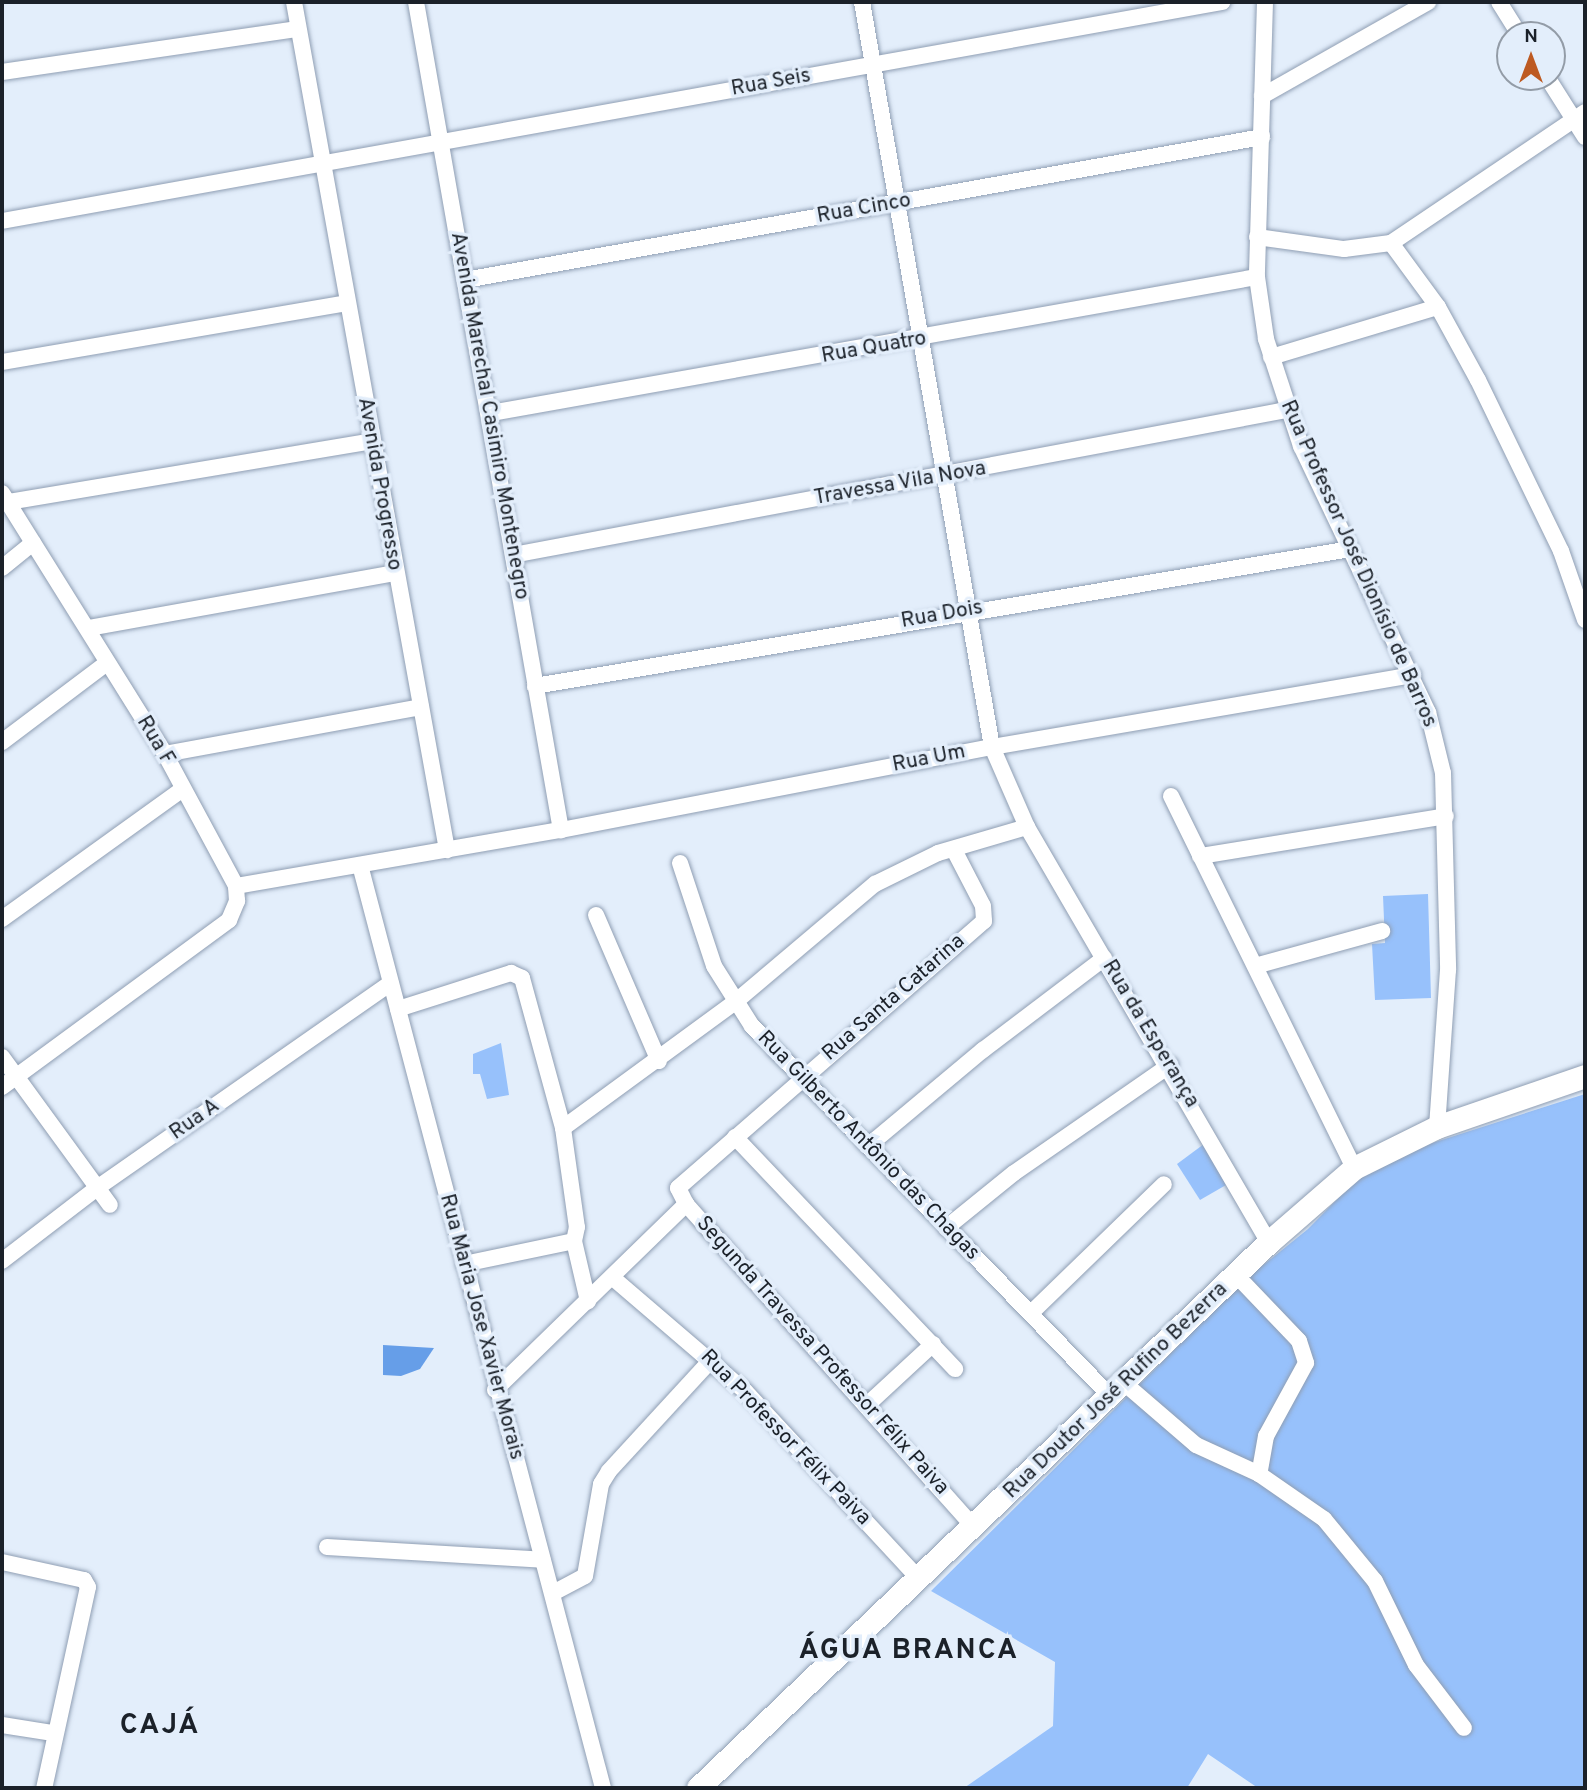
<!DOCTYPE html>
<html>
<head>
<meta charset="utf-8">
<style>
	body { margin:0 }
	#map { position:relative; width:1587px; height:1790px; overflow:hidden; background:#e3eefb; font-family:Overpass,sans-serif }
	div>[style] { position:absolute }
	.green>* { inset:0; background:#97c1fb }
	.water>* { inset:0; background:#669ee8 }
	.roads { filter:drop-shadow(0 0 2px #8f9eb3) drop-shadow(0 0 2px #8f9eb3) }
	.minor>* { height:16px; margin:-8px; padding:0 8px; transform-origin:8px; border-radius:8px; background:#fff }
	.secondary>* { height:23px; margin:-11.5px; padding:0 11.5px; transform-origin:11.5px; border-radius:11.5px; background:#fff }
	span { translate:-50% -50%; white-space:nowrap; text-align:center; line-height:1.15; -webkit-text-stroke:7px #e3eefb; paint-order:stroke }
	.street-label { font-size:21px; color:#1b2129 }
	.district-label { font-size:28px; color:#1b2129; font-weight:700; letter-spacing:2px }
	.frame { position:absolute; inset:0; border:4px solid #1b2129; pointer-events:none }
	.north { position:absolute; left:1496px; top:21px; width:70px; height:70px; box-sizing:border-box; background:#e3eefb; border:2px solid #939ca7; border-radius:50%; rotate:0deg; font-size:19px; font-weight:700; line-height:28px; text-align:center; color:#1b2129 }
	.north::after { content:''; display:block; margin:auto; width:24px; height:32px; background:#bd5a22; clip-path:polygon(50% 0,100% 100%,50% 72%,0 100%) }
</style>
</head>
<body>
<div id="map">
	<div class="green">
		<div style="clip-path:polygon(1428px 894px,1431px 998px,1375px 1000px,1372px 944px,1385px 943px,1383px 896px)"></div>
		<div style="clip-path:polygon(501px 1043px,509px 1095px,487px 1099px,480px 1074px,473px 1074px,473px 1054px)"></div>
		<div style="clip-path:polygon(1585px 1094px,1585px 1788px,1258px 1788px,1208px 1754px,1187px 1788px,964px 1788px,1053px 1726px,1055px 1662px,931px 1591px,1246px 1279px,1308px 1229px,1358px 1178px,1426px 1145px)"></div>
		<div style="clip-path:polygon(1204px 1144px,1226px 1185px,1200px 1200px,1177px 1164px)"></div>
	</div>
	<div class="water">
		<div style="clip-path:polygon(383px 1345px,434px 1348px,420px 1369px,401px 1376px,383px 1375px)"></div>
	</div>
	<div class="roads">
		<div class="minor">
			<div style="left:294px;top:2px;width:862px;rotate:79.77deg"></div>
			<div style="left:416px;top:2px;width:841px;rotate:80.07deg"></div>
			<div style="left:862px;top:2px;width:756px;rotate:80.1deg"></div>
			<div style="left:992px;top:747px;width:87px;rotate:66.4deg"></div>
			<div style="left:1027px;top:827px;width:480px;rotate:59.8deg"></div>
			<div style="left:1265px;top:2px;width:275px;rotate:91.7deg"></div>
			<div style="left:1257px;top:277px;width:63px;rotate:81.7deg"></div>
			<div style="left:1266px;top:339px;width:113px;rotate:71.9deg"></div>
			<div style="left:1301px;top:446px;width:295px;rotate:64.5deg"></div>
			<div style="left:1428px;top:712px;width:63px;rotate:76.2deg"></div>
			<div style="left:1443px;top:773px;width:197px;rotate:88.5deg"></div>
			<div style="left:1448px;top:970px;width:157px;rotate:94deg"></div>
			<div style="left:1499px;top:2px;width:39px;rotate:58deg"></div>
			<div style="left:2px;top:72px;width:299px;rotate:-8.3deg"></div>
			<div style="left:1547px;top:77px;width:71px;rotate:57.7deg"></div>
			<div style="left:1262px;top:96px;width:191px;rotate:-29.5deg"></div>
			<div style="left:2px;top:221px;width:1240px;rotate:-10.18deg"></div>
			<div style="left:1257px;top:237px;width:88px;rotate:7.9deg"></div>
			<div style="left:1344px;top:249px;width:47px;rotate:-7.3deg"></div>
			<div style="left:1391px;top:243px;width:234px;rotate:-34deg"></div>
			<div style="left:1391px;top:243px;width:79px;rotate:53.7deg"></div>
			<div style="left:1438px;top:307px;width:83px;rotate:61.3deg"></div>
			<div style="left:1478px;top:380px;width:190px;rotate:64.1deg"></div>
			<div style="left:1561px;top:551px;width:73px;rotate:70.8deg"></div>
			<div style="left:465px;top:280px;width:810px;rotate:-10.17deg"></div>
			<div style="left:1271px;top:357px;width:174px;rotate:-16.7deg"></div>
			<div style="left:2px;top:362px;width:349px;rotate:-9.7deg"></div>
			<div style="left:491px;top:413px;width:778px;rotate:-10.07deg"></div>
			<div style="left:2px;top:493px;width:308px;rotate:58deg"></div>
			<div style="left:165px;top:754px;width:150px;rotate:61.7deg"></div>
			<div style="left:236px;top:886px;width:330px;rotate:-9.8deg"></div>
			<div style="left:561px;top:830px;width:439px;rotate:-10.9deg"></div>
			<div style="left:992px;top:747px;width:427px;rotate:-9.7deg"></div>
			<div style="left:8px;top:502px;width:369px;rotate:-9.5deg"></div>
			<div style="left:513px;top:555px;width:786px;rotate:-10.62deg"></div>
			<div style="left:2px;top:568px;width:40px;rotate:-39deg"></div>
			<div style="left:89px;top:628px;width:312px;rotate:-10.2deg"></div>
			<div style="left:535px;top:686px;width:826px;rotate:-9.54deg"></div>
			<div style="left:2px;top:742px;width:131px;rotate:-37deg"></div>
			<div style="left:165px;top:754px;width:260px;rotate:-10.4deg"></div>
			<div style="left:1171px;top:796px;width:415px;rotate:63.8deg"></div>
			<div style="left:954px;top:850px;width:63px;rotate:62.6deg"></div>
			<div style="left:983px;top:906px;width:15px;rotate:86deg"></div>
			<div style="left:984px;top:921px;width:406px;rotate:138.9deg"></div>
			<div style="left:678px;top:1188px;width:18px;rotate:63deg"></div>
			<div style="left:686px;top:1204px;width:434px;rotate:48.3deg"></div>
			<div style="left:1200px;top:856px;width:249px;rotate:-9.2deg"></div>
			<div style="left:680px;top:863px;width:108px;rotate:71.7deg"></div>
			<div style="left:714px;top:966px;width:71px;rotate:57.7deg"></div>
			<div style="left:752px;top:1026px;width:515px;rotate:45.94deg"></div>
			<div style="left:360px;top:865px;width:954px;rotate:75.25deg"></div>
			<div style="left:596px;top:915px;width:159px;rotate:66.7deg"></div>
			<div style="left:2px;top:919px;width:223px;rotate:-35.7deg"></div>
			<div style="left:1255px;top:966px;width:132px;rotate:-15.4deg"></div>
			<div style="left:398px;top:1009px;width:119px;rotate:-17.7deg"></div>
			<div style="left:511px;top:973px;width:12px;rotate:24deg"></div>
			<div style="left:522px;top:978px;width:156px;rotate:74.7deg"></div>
			<div style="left:563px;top:1128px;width:100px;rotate:82deg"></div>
			<div style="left:577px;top:1227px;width:14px;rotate:102deg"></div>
			<div style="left:574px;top:1241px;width:62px;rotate:76.9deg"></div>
			<div style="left:2px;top:1057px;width:183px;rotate:53.9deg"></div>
			<div style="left:2px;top:1087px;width:282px;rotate:-36.3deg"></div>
			<div style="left:229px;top:920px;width:21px;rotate:-67deg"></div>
			<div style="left:237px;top:901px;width:15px;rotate:-94deg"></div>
			<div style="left:563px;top:1128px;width:212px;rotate:-36.2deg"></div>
			<div style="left:734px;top:1003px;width:185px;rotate:-40.2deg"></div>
			<div style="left:875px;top:884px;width:70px;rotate:-26.2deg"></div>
			<div style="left:938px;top:853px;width:93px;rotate:-16.3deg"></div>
			<div style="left:735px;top:1137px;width:320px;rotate:46.5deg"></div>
			<div style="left:868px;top:1146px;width:150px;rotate:-39.9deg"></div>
			<div style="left:983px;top:1050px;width:152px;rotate:-37.2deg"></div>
			<div style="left:946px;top:1228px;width:87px;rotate:-39deg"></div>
			<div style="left:1014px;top:1173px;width:190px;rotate:-34.7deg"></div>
			<div style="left:2px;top:1261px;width:120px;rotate:-37.5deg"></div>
			<div style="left:97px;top:1188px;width:358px;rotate:-34.9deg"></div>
			<div style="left:464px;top:1264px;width:112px;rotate:-11.8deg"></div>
			<div style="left:1236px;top:1275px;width:91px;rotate:46.3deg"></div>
			<div style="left:1299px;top:1341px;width:23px;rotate:72deg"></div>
			<div style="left:1306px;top:1363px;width:83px;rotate:118.7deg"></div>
			<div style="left:1266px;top:1436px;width:39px;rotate:100deg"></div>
			<div style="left:613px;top:1278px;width:174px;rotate:40.6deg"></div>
			<div style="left:745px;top:1391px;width:256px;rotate:47.2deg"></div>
			<div style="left:1031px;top:1313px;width:185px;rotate:-44.1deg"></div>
			<div style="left:1124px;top:1383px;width:95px;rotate:40.7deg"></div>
			<div style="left:1196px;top:1445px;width:69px;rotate:24.7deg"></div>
			<div style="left:1259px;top:1474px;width:79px;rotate:34.7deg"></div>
			<div style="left:1324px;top:1519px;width:80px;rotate:50.6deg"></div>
			<div style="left:1375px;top:1581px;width:93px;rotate:64deg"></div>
			<div style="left:1416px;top:1665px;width:79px;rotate:52.7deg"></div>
			<div style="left:495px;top:1390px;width:267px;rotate:-44.2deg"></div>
			<div style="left:867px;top:1405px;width:90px;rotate:-42.7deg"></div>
			<div style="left:327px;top:1547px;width:216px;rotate:3.4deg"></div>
			<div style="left:2px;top:1562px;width:84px;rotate:12.4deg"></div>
			<div style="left:84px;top:1580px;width:8px;rotate:60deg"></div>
			<div style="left:88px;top:1587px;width:206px;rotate:102.3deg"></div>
			<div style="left:553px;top:1593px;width:36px;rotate:-28deg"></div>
			<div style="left:585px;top:1576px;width:93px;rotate:-80.1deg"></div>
			<div style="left:601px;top:1484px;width:15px;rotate:-58deg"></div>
			<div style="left:609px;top:1471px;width:152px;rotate:-47.4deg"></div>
			<div style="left:2px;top:1725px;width:52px;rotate:8.9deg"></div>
		</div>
		<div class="secondary">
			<div style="left:698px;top:1788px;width:790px;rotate:-43.72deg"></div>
			<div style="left:1269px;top:1242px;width:113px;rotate:-41deg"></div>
			<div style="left:1354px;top:1168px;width:93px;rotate:-26.3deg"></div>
			<div style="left:1437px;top:1127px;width:157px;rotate:-19deg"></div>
		</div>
	</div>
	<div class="street-label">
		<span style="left:771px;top:83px;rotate:-10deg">Rua Seis</span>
		<span style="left:864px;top:209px;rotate:-10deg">Rua Cinco</span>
		<span style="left:874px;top:348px;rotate:-10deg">Rua Quatro</span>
		<span style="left:489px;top:416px;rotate:80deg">Avenida Marechal Casimiro Montenegro</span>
		<span style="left:379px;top:484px;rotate:80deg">Avenida Progresso</span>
		<span style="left:900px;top:484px;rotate:-10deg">Travessa Vila Nova</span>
		<span style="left:1358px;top:564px;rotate:66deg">Rua Professor José Dionísio de Barros</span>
		<span style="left:942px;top:615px;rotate:-10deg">Rua Dois</span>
		<span style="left:155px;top:741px;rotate:59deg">Rua F</span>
		<span style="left:929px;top:759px;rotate:-11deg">Rua Um</span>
		<span style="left:894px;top:998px;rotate:-41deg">Rua Santa Catarina</span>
		<span style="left:1150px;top:1034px;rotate:59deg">Rua da Esperança</span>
		<span style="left:195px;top:1120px;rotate:-35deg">Rua A</span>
		<span style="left:868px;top:1146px;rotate:46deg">Rua Gilberto Antônio das Chagas</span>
		<span style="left:481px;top:1327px;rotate:75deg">Rua Maria Jose Xavier Morais</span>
		<span style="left:822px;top:1356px;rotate:48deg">Segunda Travessa Professor Félix Paiva</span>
		<span style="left:1116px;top:1391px;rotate:-44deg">Rua Doutor José Rufino Bezerra</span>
		<span style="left:785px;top:1438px;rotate:46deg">Rua Professor Félix Paiva</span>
	</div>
	<div class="district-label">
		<span style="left:909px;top:1651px">ÁGUA BRANCA</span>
		<span style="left:160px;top:1726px">CAJÁ</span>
	</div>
	<div class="frame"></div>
	<div class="north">N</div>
</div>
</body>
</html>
